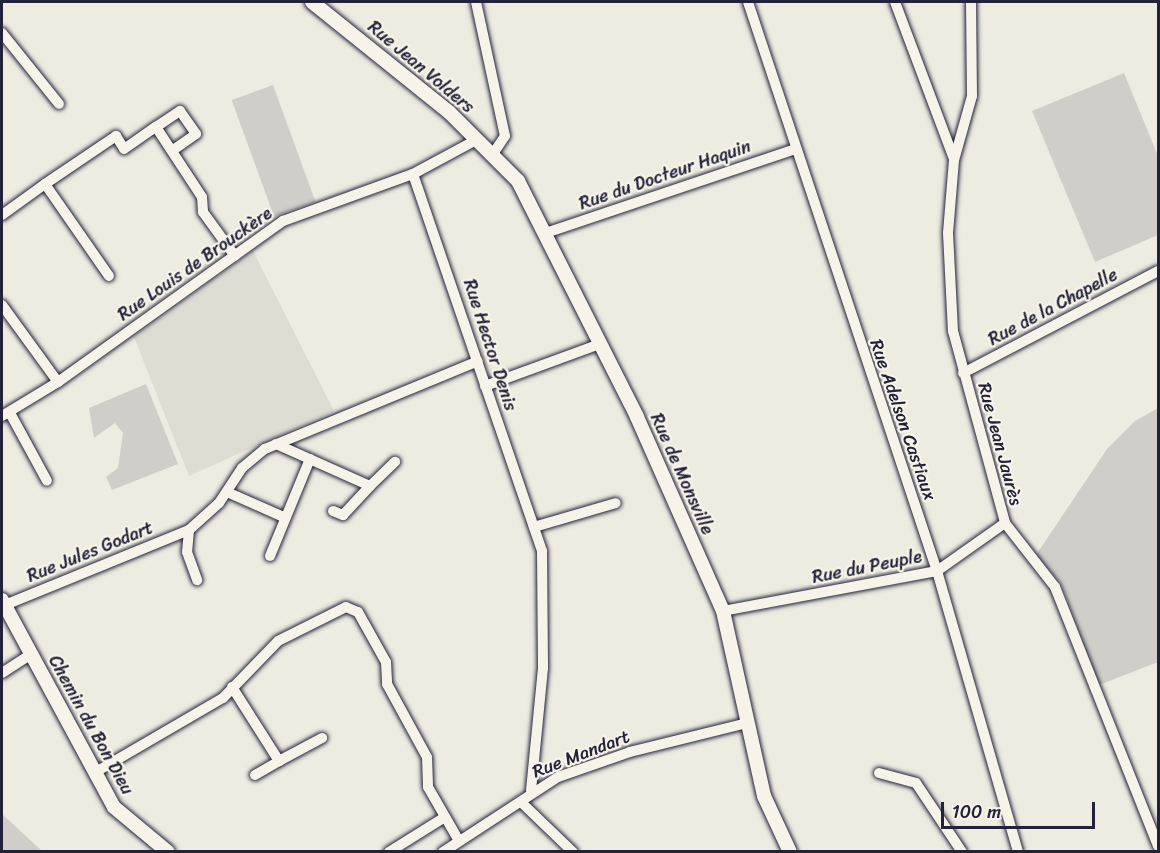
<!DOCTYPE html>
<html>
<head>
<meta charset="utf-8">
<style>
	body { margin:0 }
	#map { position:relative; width:1160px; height:853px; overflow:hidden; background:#eeebe1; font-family:Sriracha,sans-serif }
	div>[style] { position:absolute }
	.built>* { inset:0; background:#dfdcd4 }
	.green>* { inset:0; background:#d1cdc9; transform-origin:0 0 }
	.roads { filter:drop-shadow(0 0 2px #22223b) drop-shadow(0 0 2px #22223b) }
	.street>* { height:10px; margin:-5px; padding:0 5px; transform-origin:5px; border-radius:5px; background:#f7f3e8 }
	.secondary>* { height:14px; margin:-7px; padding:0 7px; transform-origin:7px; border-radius:7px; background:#f7f3e8 }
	span { translate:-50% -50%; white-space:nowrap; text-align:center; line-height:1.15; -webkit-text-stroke:4.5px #f7f3e8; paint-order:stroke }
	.street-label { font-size:18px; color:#22223b }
	.frame { position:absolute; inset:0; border:3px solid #22223b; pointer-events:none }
	.scale { position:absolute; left:941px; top:802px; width:154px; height:27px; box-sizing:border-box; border:3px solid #22223b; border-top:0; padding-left:8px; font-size:18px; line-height:21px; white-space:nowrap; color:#22223b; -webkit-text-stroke:4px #f7f3e8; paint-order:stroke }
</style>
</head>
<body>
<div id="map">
	<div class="built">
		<div style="clip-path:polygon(253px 251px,334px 411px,189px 476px,134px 337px)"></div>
	</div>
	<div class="green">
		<div style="clip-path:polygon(1124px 73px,1158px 156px,1158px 235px,1095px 262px,1032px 111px)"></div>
		<div style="left:273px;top:85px;width:124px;height:44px;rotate:70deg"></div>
		<div style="clip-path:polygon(146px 384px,178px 464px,112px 490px,106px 477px,118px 468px,123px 433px,115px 423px,94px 438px,89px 408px)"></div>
		<div style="clip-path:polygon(1158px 408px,1158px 662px,1099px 685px,1061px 583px,1036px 555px,1107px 449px,1135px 421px)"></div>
		<div style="clip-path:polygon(2px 814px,42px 851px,3px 851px)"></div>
	</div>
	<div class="roads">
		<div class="street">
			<div style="left:476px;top:2px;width:137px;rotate:77.8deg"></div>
			<div style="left:505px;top:136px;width:22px;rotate:124deg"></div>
			<div style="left:748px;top:2px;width:600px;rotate:71.63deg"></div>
			<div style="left:937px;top:571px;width:292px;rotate:73.9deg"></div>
			<div style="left:895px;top:2px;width:168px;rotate:69.4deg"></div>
			<div style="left:971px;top:2px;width:94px;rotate:89.4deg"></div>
			<div style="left:972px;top:96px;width:66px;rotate:105.7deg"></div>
			<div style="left:954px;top:160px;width:73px;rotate:94.7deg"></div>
			<div style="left:948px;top:233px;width:98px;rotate:87.1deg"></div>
			<div style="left:953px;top:331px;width:199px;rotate:74.8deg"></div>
			<div style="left:1005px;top:523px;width:81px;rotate:52deg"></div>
			<div style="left:1055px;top:587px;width:279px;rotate:68.3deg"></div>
			<div style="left:2px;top:33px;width:91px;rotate:51.2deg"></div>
			<div style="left:156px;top:127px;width:29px;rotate:-34deg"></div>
			<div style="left:180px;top:111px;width:28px;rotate:55deg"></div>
			<div style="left:196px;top:134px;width:29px;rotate:145deg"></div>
			<div style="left:413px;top:174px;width:398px;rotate:71.1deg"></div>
			<div style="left:542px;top:551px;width:117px;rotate:89.5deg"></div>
			<div style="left:543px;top:668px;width:123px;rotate:95.6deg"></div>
			<div style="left:45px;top:184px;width:86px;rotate:-34.1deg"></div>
			<div style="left:116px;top:136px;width:15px;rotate:58deg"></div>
			<div style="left:124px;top:149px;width:39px;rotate:-35deg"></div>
			<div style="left:156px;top:127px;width:84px;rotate:56.7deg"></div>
			<div style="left:202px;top:197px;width:15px;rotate:86deg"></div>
			<div style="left:203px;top:212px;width:54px;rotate:54deg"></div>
			<div style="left:2px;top:215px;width:53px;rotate:-35.8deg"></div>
			<div style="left:45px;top:184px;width:112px;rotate:55.2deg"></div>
			<div style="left:546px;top:233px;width:263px;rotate:-18.6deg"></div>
			<div style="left:2px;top:305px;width:95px;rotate:54deg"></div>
			<div style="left:963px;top:373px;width:220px;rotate:-27.6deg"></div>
			<div style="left:485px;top:386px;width:122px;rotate:-20.1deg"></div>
			<div style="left:10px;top:413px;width:77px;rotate:61.4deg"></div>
			<div style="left:2px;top:416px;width:66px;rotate:-31.3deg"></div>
			<div style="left:58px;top:382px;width:277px;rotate:-35.6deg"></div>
			<div style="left:283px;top:221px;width:138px;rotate:-19.9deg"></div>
			<div style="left:413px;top:174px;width:74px;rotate:-28.3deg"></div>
			<div style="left:276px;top:444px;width:103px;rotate:24.1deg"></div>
			<div style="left:370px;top:486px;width:35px;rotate:-44deg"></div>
			<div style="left:227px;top:492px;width:64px;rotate:23.8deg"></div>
			<div style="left:333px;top:511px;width:11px;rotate:22deg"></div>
			<div style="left:343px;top:515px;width:40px;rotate:-47deg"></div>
			<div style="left:534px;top:527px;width:85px;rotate:-16.3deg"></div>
			<div style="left:189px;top:530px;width:22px;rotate:95deg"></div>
			<div style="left:187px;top:552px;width:30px;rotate:70deg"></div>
			<div style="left:270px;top:556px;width:105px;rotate:-67.6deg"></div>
			<div style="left:5px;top:605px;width:199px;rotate:-22.2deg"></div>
			<div style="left:189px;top:530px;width:40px;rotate:-42deg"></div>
			<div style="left:219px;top:503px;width:42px;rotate:-56.7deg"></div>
			<div style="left:242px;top:468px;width:30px;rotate:-40deg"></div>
			<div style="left:265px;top:449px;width:230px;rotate:-22.4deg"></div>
			<div style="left:723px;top:611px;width:218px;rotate:-10.6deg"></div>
			<div style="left:937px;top:571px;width:83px;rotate:-35.2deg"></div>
			<div style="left:2px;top:673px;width:35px;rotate:-33deg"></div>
			<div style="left:232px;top:687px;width:88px;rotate:57.6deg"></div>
			<div style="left:279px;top:761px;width:49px;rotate:-28.1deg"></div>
			<div style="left:94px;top:773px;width:149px;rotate:-30.2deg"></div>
			<div style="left:223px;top:698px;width:79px;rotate:-46deg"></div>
			<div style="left:278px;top:641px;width:76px;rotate:-26.6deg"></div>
			<div style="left:346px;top:607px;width:13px;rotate:23deg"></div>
			<div style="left:358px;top:612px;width:57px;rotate:60.8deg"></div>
			<div style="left:386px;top:662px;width:22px;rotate:87deg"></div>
			<div style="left:387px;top:684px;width:83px;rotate:61.3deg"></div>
			<div style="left:427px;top:757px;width:30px;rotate:88deg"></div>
			<div style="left:428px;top:787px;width:62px;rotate:60.1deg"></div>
			<div style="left:879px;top:773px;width:38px;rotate:15deg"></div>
			<div style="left:916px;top:783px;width:83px;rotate:56.3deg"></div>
			<div style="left:255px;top:775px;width:28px;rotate:-30deg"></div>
			<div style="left:522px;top:803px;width:71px;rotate:43.9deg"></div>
			<div style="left:389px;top:852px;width:66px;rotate:-32deg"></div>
			<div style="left:443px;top:852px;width:137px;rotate:-33.1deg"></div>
			<div style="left:558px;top:777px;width:76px;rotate:-19.1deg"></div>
			<div style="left:630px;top:752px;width:121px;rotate:-13.9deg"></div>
		</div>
		<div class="secondary">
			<div style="left:312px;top:2px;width:176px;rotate:38.8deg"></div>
			<div style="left:449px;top:112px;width:98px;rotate:45deg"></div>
			<div style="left:518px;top:181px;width:264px;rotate:63.2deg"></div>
			<div style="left:637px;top:417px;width:212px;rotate:66.1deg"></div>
			<div style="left:723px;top:611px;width:189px;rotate:77.5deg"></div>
			<div style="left:764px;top:796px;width:62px;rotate:65.1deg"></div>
			<div style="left:2px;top:600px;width:235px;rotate:61.6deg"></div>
			<div style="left:114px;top:807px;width:70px;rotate:39.8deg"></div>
		</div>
	</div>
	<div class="street-label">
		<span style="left:421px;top:67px;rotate:40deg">Rue Jean Volders</span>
		<span style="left:665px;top:175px;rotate:-19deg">Rue du Docteur Haquin</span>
		<span style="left:195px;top:264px;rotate:-35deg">Rue Louis de Brouckère</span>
		<span style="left:1053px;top:307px;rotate:-28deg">Rue de la Chapelle</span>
		<span style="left:490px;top:345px;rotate:72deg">Rue Hector Denis</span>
		<span style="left:903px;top:420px;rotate:71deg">Rue Adelson Castiaux</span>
		<span style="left:1000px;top:444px;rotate:75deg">Rue Jean Jaurès</span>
		<span style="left:682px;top:474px;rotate:66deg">Rue de Monsville</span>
		<span style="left:90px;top:552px;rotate:-22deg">Rue Jules Godart</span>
		<span style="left:867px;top:567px;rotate:-11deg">Rue du Peuple</span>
		<span style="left:91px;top:725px;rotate:61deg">Chemin du Bon Dieu</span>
		<span style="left:581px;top:754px;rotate:-21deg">Rue Mandart</span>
	</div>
	<div class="frame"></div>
	<div class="scale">100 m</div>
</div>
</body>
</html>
